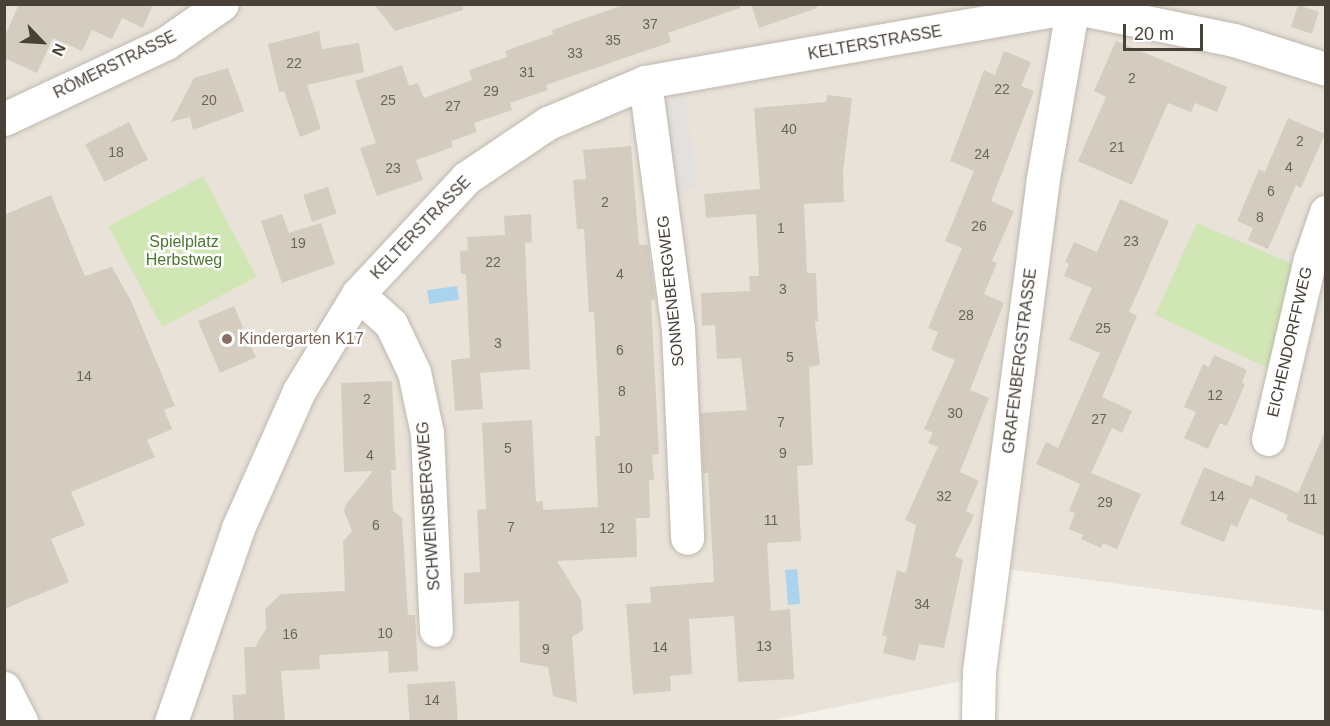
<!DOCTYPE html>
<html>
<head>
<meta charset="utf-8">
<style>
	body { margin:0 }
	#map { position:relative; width:1330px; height:726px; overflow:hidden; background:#f4f1ea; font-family:Arial,sans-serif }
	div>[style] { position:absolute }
	.residential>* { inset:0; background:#e8e2d8 }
	.green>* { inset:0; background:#d1e6b5; transform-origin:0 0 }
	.parking>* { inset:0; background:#e3e1de }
	.water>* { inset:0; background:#aad3ed; transform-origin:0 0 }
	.building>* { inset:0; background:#d5ccc0; transform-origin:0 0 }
	.roads { filter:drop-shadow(0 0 2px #bfb8ad) drop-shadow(0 0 2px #bfb8ad) }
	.minor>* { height:33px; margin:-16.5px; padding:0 16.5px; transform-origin:16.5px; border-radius:16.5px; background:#fff }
	.dots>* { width:16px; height:16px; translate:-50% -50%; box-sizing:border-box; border:3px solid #fff; border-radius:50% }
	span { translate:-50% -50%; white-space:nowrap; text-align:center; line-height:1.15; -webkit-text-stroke:5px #fff; paint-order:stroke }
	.number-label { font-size:14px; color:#6b645a }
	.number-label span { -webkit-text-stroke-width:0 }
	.street-label { font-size:16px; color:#484138 }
	.park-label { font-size:16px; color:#4b772e }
	.education-label { font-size:16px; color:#785e54 }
	.left { translate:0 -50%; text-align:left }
	.frame { position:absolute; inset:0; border:6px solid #484138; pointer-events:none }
	.north { position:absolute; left:12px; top:12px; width:60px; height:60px; -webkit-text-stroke:4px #fff; paint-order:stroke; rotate:115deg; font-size:16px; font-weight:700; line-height:24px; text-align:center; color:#484138 }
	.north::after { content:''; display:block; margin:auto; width:21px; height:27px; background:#484138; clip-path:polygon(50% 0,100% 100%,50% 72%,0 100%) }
	.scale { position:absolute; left:1123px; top:24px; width:80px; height:27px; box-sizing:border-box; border:3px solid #484138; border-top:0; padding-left:8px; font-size:18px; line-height:21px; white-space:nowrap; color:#484138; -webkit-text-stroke:4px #fff; paint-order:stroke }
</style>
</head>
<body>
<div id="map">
	<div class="residential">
		<div style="clip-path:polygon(4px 5px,1325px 5px,1325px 611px,999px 568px,996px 674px,769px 721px,5px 721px)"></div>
	</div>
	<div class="green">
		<div style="left:203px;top:176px;width:114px;height:107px;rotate:62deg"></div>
		<div style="clip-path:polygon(1197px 223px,1299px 267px,1274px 371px,1155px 315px)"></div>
	</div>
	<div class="parking">
		<div style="clip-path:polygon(685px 96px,698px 187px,675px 191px,661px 112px,666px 102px)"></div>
	</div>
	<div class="water">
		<div style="left:457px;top:286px;width:14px;height:30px;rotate:82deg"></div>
		<div style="left:797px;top:569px;width:35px;height:12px;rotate:85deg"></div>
	</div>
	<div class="building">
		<div style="clip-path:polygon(19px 4px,153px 4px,143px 28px,122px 18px,112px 39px,92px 30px,82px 51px,53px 38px,37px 73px,4px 58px,4px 38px)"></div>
		<div style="clip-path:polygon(374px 4px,463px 4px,463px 10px,395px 31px)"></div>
		<div style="clip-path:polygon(626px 4px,740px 4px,740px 8px,668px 33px,671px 42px,546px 85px,548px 90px,510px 103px,512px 110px,474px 123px,477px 132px,451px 141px,453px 147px,416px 160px,423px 180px,377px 196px,360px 148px,376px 143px,355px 81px,402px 65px,409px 86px,418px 83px,424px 98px,472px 80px,469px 70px,507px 57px,505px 51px,553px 34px,552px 30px)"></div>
		<div style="clip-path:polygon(751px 4px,816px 4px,817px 8px,759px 28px)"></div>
		<div style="left:1298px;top:5px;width:22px;height:23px;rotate:18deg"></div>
		<div style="clip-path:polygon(319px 31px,322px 49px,359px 43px,364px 72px,307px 85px,321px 129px,300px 137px,284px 91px,279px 92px,268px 44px)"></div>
		<div style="clip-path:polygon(1116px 41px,1227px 87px,1217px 112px,1195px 103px,1191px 112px,1168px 103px,1132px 185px,1078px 161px,1106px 97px,1094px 91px)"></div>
		<div style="clip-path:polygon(1004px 51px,1031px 62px,1021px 86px,1034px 91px,991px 201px,1014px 211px,992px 261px,997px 263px,984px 294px,1004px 303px,970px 390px,989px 398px,960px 472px,979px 481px,966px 511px,974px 515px,955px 556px,963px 560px,944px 648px,919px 644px,915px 661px,883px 653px,887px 636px,882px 636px,897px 570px,906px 573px,916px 525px,905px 520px,938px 447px,928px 443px,933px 433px,924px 429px,955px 360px,931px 350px,938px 332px,928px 328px,962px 248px,945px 241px,974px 171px,950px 161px,984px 70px,995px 75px)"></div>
		<div style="clip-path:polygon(228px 68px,244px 111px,193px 130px,190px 117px,171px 122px,194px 78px)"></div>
		<div style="clip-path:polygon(827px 95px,852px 98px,843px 172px,844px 202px,804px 204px,807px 273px,816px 273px,818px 321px,815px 321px,820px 365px,809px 367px,813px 465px,797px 466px,801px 541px,767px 543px,771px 611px,790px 609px,794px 679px,738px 682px,734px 616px,689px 619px,692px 674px,670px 676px,671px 691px,633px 694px,626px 604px,651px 603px,650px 587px,714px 582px,708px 473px,703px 473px,700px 413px,747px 410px,741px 358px,717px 359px,715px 325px,702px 326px,701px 293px,750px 291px,749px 276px,759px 276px,756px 214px,706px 218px,704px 194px,760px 189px,754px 108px,826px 102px)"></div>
		<div style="clip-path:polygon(1288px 118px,1325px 134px,1301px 188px,1296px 185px,1268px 249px,1248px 240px,1253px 228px,1237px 221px,1259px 169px,1265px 172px)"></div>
		<div style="left:129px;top:122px;width:42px;height:49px;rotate:63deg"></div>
		<div style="clip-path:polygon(631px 146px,639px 245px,648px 245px,655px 299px,651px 300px,659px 454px,652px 455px,654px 480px,649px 480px,650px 518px,636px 518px,637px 557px,557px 561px,581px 600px,583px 630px,572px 637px,577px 703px,553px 696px,548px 667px,520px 662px,519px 601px,464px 604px,464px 573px,480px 572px,477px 510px,486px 509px,482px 423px,532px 420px,536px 502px,543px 501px,543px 510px,598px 507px,595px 436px,600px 436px,594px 312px,589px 312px,584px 229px,577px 229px,573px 180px,586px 179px,583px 150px)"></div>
		<div style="left:328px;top:187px;width:28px;height:26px;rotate:72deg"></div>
		<div style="clip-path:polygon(51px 195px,85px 276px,112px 267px,131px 301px,175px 406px,164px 410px,172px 429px,147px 440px,155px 457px,71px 492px,85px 525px,51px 539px,69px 582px,4px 609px,4px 215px)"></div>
		<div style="clip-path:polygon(1120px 199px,1169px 221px,1129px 312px,1137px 316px,1102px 397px,1132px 411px,1122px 433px,1112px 428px,1091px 473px,1141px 494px,1117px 549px,1103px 543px,1101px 548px,1081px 539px,1083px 535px,1069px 529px,1075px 513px,1069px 511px,1080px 484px,1036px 464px,1046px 442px,1058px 448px,1100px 353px,1069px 340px,1092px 288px,1064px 276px,1069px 264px,1065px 262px,1074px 242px,1097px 252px)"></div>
		<div style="clip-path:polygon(282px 214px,289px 233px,321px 223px,335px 264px,282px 283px,261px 221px)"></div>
		<div style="clip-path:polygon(531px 214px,532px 242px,525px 243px,530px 369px,480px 373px,483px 409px,455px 411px,451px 360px,470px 358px,466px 274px,461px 274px,460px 251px,468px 250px,467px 237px,505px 235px,504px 216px)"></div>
		<div style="left:234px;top:306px;width:56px;height:39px;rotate:67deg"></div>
		<div style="clip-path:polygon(1214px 355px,1247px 370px,1242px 383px,1245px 384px,1227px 426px,1220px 423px,1208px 449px,1184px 438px,1196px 412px,1184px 407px,1203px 364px,1209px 367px)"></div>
		<div style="clip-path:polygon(392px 381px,396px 470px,391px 470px,393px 511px,402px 518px,408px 615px,415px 615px,418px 671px,389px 673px,388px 651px,319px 655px,320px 669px,281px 671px,285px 722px,234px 722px,232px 695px,246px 694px,244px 647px,255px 647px,266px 629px,265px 609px,281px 594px,345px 591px,343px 542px,352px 531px,344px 511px,346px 504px,373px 471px,344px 472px,341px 383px)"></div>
		<div style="clip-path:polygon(1326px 429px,1326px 537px,1286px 520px,1288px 515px,1250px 498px,1237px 527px,1231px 524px,1224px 542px,1180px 524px,1204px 467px,1252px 487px,1256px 475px,1298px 493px)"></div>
		<div style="left:455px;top:681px;width:41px;height:48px;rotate:86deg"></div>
	</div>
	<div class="roads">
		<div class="minor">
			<div style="left:645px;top:82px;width:248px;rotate:82.4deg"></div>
			<div style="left:678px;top:328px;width:210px;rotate:87.5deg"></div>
			<div style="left:4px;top:119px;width:179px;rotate:-25.1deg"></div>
			<div style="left:166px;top:43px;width:68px;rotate:-34.9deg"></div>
			<div style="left:358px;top:294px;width:45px;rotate:42.3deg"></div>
			<div style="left:391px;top:324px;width:53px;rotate:64.4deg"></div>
			<div style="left:414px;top:372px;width:62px;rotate:78deg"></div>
			<div style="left:427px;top:433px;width:197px;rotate:87.4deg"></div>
			<div style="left:1268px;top:439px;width:185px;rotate:-76.9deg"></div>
			<div style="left:1310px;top:259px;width:50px;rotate:-71.2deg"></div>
			<div style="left:4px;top:688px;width:38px;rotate:63deg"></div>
			<div style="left:978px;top:718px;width:47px;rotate:-88.8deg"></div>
			<div style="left:979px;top:671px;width:497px;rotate:-82.6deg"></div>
			<div style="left:1043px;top:178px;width:177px;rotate:-80.2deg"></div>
			<div style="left:171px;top:722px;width:205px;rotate:-70.9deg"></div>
			<div style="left:238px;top:528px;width:150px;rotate:-66deg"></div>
			<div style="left:299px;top:391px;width:114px;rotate:-58.7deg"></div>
			<div style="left:358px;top:294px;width:158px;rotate:-47deg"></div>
			<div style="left:466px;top:178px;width:99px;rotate:-33.9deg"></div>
			<div style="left:548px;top:123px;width:105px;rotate:-22.9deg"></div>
			<div style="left:645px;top:82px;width:434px;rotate:-10deg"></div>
			<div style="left:1072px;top:7px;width:165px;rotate:11.5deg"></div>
			<div style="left:1234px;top:40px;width:96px;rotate:17.5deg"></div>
		</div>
	</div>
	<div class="dots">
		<div style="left:227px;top:339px;background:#8d6e63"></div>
	</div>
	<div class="number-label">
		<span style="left:650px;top:24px">37</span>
		<span style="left:613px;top:40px">35</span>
		<span style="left:575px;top:53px">33</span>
		<span style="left:294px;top:63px">22</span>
		<span style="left:527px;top:72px">31</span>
		<span style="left:1132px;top:78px">2</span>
		<span style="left:1002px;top:89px">22</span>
		<span style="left:491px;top:91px">29</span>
		<span style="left:209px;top:100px">20</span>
		<span style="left:388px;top:100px">25</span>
		<span style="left:453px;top:106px">27</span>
		<span style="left:789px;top:129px">40</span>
		<span style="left:1300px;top:141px">2</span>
		<span style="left:1117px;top:147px">21</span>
		<span style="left:116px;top:152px">18</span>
		<span style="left:982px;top:154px">24</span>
		<span style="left:1289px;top:167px">4</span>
		<span style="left:393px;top:168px">23</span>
		<span style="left:1271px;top:191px">6</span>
		<span style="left:605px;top:202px">2</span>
		<span style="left:1260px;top:217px">8</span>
		<span style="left:979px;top:226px">26</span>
		<span style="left:781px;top:228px">1</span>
		<span style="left:1131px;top:241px">23</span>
		<span style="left:298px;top:243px">19</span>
		<span style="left:493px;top:262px">22</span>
		<span style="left:620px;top:274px">4</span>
		<span style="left:783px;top:289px">3</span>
		<span style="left:966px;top:315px">28</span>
		<span style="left:1103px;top:328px">25</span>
		<span style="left:498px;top:343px">3</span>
		<span style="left:620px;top:350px">6</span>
		<span style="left:790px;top:357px">5</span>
		<span style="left:84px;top:376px">14</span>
		<span style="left:622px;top:391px">8</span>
		<span style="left:1215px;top:395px">12</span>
		<span style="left:367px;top:399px">2</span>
		<span style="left:955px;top:413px">30</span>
		<span style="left:1099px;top:419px">27</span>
		<span style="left:781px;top:422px">7</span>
		<span style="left:508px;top:448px">5</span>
		<span style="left:783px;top:453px">9</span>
		<span style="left:370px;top:455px">4</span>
		<span style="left:625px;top:468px">10</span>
		<span style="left:944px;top:496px">32</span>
		<span style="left:1217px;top:496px">14</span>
		<span style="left:1310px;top:499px">11</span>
		<span style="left:1105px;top:502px">29</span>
		<span style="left:771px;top:520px">11</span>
		<span style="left:376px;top:525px">6</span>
		<span style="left:511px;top:527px">7</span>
		<span style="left:607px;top:528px">12</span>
		<span style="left:922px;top:604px">34</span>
		<span style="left:385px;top:633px">10</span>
		<span style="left:290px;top:634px">16</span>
		<span style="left:764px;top:646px">13</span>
		<span style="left:660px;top:647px">14</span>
		<span style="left:546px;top:649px">9</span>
		<span style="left:432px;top:700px">14</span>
	</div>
	<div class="street-label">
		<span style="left:875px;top:43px;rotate:-10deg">KELTERSTRASSE</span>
		<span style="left:115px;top:65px;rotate:-26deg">RÖMERSTRASSE</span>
		<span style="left:421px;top:228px;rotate:-46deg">KELTERSTRASSE</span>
		<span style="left:671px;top:291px;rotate:-96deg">SONNENBERGWEG</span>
		<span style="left:1290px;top:342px;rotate:-77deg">EICHENDORFFWEG</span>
		<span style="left:1020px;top:361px;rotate:-83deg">GRAFENBERGSTRASSE</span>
		<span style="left:429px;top:506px;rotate:-94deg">SCHWEINSBERGWEG</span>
	</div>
	<div class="park-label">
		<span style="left:184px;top:251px">Spielplatz<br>Herbstweg</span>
	</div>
	<div class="education-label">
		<span class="left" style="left:239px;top:339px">Kindergarten K17</span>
	</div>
	<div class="frame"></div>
	<div class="north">N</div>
	<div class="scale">20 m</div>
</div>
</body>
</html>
